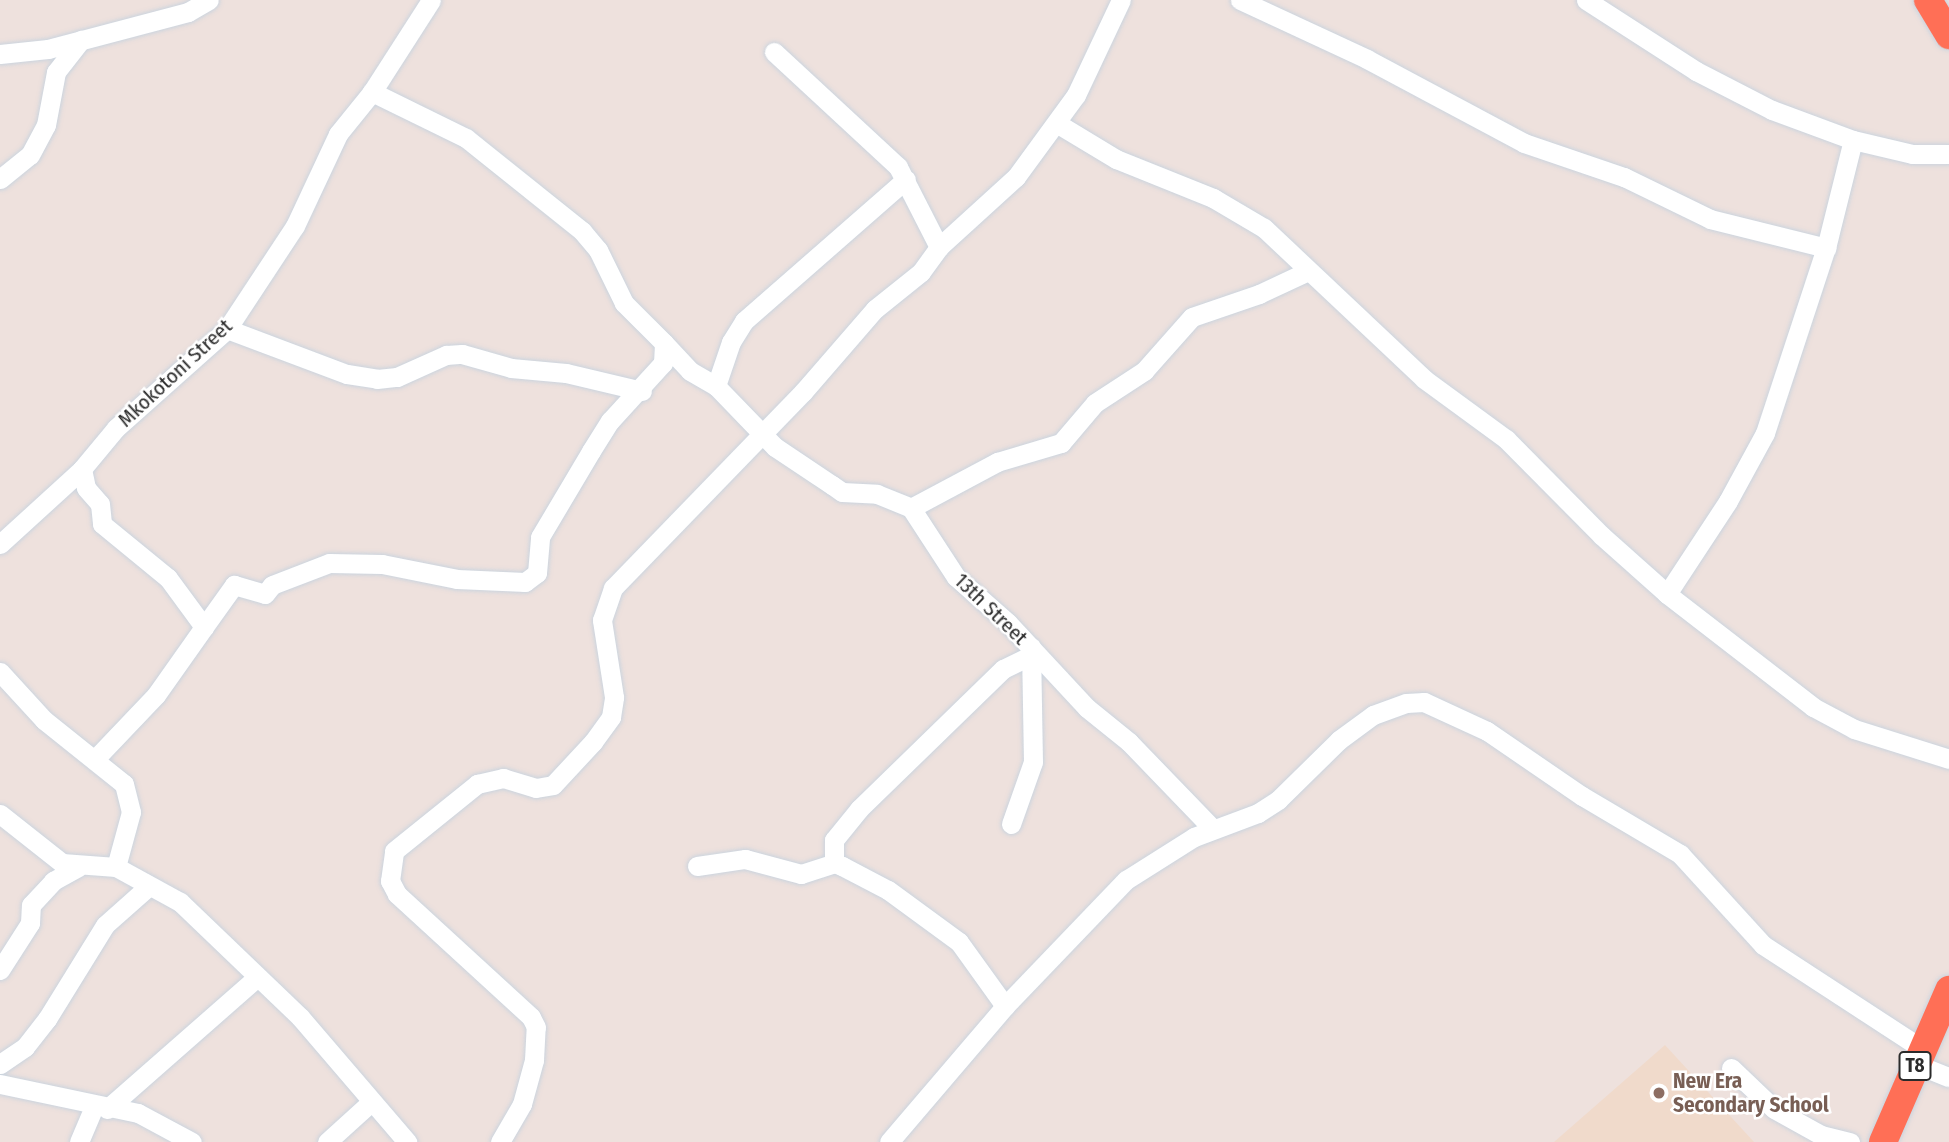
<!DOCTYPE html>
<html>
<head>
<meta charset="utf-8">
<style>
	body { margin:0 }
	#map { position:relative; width:1949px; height:1142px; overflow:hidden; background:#eee1dd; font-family:"Fira Sans Condensed",sans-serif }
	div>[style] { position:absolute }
	.education>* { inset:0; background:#f0dacb }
	.roads { filter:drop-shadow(0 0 2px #cbd4de) drop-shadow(0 0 2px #cbd4de) }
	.minor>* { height:19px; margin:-9.5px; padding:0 9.5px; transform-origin:9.5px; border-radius:9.5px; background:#fff }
	.highway>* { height:28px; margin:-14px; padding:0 14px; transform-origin:14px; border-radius:14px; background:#ff6f56 }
	.dots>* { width:19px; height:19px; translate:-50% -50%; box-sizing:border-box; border:4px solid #fff; border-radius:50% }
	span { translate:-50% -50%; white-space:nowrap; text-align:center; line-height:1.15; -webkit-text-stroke:5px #fff; paint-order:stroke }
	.shield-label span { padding:2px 5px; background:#fff; border:2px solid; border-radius:5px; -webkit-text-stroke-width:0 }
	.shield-label { font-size:19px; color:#2b2b2b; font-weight:700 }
	.street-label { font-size:21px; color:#2b2b2b }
	.education-label { font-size:21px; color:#785e54; font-weight:700 }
	.left { translate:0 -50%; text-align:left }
</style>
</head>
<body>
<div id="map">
	<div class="education">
		<div style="clip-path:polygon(1665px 1045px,1754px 1142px,1554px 1142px)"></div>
	</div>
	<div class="roads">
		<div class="minor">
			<div style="left:1240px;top:0;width:140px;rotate:24.9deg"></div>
			<div style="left:1367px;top:59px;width:178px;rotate:28.1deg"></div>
			<div style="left:1524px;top:143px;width:106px;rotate:18.8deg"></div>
			<div style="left:1624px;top:177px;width:96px;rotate:26deg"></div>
			<div style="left:1710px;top:219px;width:120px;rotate:14deg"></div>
			<div style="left:1586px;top:0;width:131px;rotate:32.8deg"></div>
			<div style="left:1696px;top:71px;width:85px;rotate:27.2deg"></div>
			<div style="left:1772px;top:110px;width:86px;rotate:20.3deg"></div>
			<div style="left:1853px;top:140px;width:61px;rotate:13.3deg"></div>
			<div style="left:1912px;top:154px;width:37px"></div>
			<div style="left:774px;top:52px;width:169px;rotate:42.8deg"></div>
			<div style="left:898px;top:167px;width:90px;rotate:62.9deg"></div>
			<div style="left:0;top:54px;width:48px;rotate:-5.9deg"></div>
			<div style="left:48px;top:49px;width:145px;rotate:-14.8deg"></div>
			<div style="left:188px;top:12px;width:24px;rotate:-30deg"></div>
			<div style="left:1058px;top:124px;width:68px;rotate:31.1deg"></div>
			<div style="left:1116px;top:159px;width:105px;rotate:21.9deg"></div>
			<div style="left:1213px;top:198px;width:59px;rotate:30.5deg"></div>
			<div style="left:1264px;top:228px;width:220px;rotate:43.3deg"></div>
			<div style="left:1424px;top:379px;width:102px;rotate:36.2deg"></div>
			<div style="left:1506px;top:439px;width:136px;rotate:45.3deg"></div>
			<div style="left:1602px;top:536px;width:87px;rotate:41.7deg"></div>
			<div style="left:1667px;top:594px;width:185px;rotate:37.7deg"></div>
			<div style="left:1813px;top:707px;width:47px;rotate:28.2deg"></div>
			<div style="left:1854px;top:729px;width:100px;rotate:17.5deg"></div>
			<div style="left:0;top:179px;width:38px;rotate:-39deg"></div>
			<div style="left:30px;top:155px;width:34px;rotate:-62deg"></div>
			<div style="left:46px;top:125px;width:54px;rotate:-79.3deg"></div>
			<div style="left:56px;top:72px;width:41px;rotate:-52deg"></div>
			<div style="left:227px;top:329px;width:128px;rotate:20.6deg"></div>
			<div style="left:347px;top:374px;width:30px;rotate:9deg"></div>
			<div style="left:377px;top:379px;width:20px;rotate:-6deg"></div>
			<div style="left:397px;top:377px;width:54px;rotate:-24.2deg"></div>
			<div style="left:446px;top:355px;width:16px;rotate:-4deg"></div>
			<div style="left:462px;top:354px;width:51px;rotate:15.9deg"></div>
			<div style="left:511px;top:368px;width:55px;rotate:5.2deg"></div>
			<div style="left:566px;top:373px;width:78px;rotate:13.3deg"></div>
			<div style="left:664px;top:343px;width:38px;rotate:47deg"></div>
			<div style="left:690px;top:371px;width:30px;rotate:30deg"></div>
			<div style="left:716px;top:386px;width:85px;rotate:46deg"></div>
			<div style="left:775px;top:447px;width:69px;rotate:33.7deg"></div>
			<div style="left:832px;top:485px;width:12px;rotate:35deg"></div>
			<div style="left:842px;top:492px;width:35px;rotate:3deg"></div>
			<div style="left:877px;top:494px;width:37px;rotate:22deg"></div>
			<div style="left:911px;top:508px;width:82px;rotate:56.9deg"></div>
			<div style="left:956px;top:577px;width:69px;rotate:41.5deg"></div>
			<div style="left:1008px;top:623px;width:116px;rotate:47.1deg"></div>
			<div style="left:1087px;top:708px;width:54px;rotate:39deg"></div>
			<div style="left:1129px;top:742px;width:120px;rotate:46deg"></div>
			<div style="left:716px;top:386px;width:46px;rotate:-71.2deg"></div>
			<div style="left:731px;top:342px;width:25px;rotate:-58deg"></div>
			<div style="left:744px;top:321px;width:215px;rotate:-41.2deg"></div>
			<div style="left:82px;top:469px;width:19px;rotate:78deg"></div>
			<div style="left:86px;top:488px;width:21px;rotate:49deg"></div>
			<div style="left:100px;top:504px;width:20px;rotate:84deg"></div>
			<div style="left:102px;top:524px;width:85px;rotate:39.3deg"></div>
			<div style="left:168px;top:578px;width:61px;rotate:53.7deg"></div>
			<div style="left:204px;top:627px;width:83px;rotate:125.2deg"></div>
			<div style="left:156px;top:695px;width:87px;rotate:133.6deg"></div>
			<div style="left:911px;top:508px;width:98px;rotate:-28.1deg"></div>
			<div style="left:997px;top:462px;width:67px;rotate:-16.5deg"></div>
			<div style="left:1061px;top:443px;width:52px;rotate:-49.6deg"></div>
			<div style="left:1095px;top:403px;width:59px;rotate:-33.1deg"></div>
			<div style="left:1144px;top:371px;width:72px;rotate:-48.4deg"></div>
			<div style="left:1192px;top:317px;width:71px;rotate:-18.9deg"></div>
			<div style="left:1259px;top:294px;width:54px;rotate:-25.1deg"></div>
			<div style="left:0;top:544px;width:111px;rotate:-42.4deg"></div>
			<div style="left:82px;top:469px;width:53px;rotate:-50.3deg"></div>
			<div style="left:116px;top:428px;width:149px;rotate:-41.7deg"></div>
			<div style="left:227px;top:329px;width:123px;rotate:-56.6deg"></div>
			<div style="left:295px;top:226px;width:102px;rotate:-64.9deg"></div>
			<div style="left:338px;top:134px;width:54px;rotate:-51deg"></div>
			<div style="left:372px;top:92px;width:109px;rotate:-57.3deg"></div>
			<div style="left:1667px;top:594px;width:111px;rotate:-56.7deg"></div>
			<div style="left:1728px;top:501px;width:77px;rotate:-61.4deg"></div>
			<div style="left:1765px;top:433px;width:195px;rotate:-71.8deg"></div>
			<div style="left:1826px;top:248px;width:111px;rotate:-76deg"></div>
			<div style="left:204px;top:627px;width:52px;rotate:-54.5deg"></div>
			<div style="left:234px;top:585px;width:32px;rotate:16deg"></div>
			<div style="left:265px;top:594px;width:11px;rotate:-52deg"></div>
			<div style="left:272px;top:585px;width:61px;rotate:-21.1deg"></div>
			<div style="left:329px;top:563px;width:53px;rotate:1.1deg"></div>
			<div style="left:382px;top:564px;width:76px;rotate:11.3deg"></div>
			<div style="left:457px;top:579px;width:68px;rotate:2.5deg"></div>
			<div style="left:525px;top:582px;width:15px;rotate:-37deg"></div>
			<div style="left:537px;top:573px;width:36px;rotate:-85deg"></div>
			<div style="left:540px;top:537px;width:100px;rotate:-59.3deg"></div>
			<div style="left:591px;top:451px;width:36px;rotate:-58deg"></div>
			<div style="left:610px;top:421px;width:79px;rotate:-47.6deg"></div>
			<div style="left:663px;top:363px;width:20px;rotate:-87deg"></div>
			<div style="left:664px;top:343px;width:57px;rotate:-135deg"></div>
			<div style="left:624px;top:303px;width:59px;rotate:-116.1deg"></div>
			<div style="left:598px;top:250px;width:25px;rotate:-130deg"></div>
			<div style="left:582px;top:231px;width:149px;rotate:-141.3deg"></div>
			<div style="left:466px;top:138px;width:105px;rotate:-153.9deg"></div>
			<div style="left:0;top:672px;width:65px;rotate:47.5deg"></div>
			<div style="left:44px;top:720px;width:102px;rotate:38.7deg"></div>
			<div style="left:124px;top:784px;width:29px;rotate:76deg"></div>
			<div style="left:131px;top:812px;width:57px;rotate:105.3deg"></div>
			<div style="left:0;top:814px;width:79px;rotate:38.3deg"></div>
			<div style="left:62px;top:863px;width:54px;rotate:4.2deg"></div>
			<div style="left:116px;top:867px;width:73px;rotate:28.7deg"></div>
			<div style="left:180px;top:902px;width:166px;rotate:43.8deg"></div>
			<div style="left:300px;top:1017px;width:165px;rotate:49.4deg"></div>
			<div style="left:1011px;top:824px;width:66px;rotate:-70.5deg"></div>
			<div style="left:1033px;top:762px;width:115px;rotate:-91deg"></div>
			<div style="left:834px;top:863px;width:23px;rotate:-90deg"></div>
			<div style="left:834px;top:840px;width:40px;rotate:-51deg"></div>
			<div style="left:859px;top:809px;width:201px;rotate:-44.2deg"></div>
			<div style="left:1003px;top:669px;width:32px;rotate:-26deg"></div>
			<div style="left:697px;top:866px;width:49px;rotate:-8.3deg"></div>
			<div style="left:745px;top:859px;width:58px;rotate:15deg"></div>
			<div style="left:801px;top:874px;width:35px;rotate:-18deg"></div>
			<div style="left:834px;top:863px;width:9px;rotate:21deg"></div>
			<div style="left:842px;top:866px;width:52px;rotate:27.6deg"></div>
			<div style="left:888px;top:890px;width:88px;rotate:36.2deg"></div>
			<div style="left:959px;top:942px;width:79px;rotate:54.3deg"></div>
			<div style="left:0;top:970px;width:56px;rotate:-57.4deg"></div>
			<div style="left:30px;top:923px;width:18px;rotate:-87deg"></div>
			<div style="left:31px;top:905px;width:33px;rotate:-47deg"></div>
			<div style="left:53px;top:881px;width:29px;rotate:-29deg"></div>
			<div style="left:0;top:1064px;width:30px;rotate:-34deg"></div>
			<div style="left:25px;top:1047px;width:36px;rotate:-52deg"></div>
			<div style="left:47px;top:1019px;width:110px;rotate:-58.3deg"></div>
			<div style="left:105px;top:925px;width:57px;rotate:-41.5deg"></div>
			<div style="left:1916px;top:1064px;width:35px;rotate:22deg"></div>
			<div style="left:1731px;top:1068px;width:59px;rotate:43.6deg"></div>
			<div style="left:1774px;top:1109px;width:54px;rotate:29deg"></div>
			<div style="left:1821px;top:1135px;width:30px;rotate:14deg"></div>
			<div style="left:0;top:1084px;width:141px;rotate:11.9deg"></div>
			<div style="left:138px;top:1113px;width:61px;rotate:28.2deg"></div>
			<div style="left:107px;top:1109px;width:198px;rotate:-41.3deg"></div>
			<div style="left:79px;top:1142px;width:38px;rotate:-67deg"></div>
			<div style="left:327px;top:1142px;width:58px;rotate:-42.2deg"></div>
			<div style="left:500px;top:1142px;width:44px;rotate:-59.9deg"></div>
			<div style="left:522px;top:1104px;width:46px;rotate:-74.7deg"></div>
			<div style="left:534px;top:1060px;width:33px;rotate:-87deg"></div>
			<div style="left:536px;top:1027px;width:11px;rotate:-117deg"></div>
			<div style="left:531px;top:1017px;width:182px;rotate:-137.5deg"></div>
			<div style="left:397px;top:894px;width:15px;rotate:-118deg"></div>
			<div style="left:390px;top:881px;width:30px;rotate:-82deg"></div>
			<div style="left:394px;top:851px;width:107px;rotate:-38.9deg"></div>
			<div style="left:477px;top:784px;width:27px;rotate:-13deg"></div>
			<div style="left:503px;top:778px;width:34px;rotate:17deg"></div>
			<div style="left:536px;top:788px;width:17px;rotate:-10deg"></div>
			<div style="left:553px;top:785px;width:59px;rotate:-47.1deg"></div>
			<div style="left:593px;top:742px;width:31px;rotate:-54deg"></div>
			<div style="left:611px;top:717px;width:20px;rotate:-81deg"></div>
			<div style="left:614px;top:697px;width:78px;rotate:-98.9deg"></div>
			<div style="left:602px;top:620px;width:34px;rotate:-71deg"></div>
			<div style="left:613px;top:588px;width:273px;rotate:-45.9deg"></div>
			<div style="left:803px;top:392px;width:110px;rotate:-49.1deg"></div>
			<div style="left:875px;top:309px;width:59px;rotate:-38.8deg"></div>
			<div style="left:921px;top:272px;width:31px;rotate:-54deg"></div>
			<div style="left:939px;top:247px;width:104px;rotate:-42.3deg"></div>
			<div style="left:1016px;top:177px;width:102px;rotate:-53.8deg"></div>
			<div style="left:1076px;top:95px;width:105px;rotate:-64.7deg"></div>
			<div style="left:889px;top:1142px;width:179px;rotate:-49.5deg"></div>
			<div style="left:1005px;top:1006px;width:175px;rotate:-46.2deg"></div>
			<div style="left:1126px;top:880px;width:80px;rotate:-32.3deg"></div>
			<div style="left:1194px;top:837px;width:68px;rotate:-20.6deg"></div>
			<div style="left:1258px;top:813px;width:24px;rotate:-33deg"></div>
			<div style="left:1278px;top:800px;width:86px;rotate:-44.5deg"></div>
			<div style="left:1339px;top:740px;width:42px;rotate:-36.3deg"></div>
			<div style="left:1373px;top:715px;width:35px;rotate:-20deg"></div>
			<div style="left:1406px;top:703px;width:18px;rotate:-3deg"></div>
			<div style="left:1424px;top:702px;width:69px;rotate:24.7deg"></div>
			<div style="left:1487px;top:731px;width:115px;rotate:34.4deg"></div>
			<div style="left:1582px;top:796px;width:114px;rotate:30.6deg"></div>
			<div style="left:1680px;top:854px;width:123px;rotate:47.6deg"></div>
			<div style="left:1763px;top:945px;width:189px;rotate:33.1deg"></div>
		</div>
		<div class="highway">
			<div style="left:1928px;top:0;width:41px;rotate:59deg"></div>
			<div style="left:1883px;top:1142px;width:166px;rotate:-66.5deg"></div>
		</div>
	</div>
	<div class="dots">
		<div style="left:1659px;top:1093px;background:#8d6e63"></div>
	</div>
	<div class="shield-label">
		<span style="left:1915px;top:1066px">T8</span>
	</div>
	<div class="street-label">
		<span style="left:175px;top:373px;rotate:-43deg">Mkokotoni Street</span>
		<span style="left:991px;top:609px;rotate:44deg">13th Street</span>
	</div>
	<div class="education-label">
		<span class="left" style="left:1673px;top:1093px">New Era<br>Secondary School</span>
	</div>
</div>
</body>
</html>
